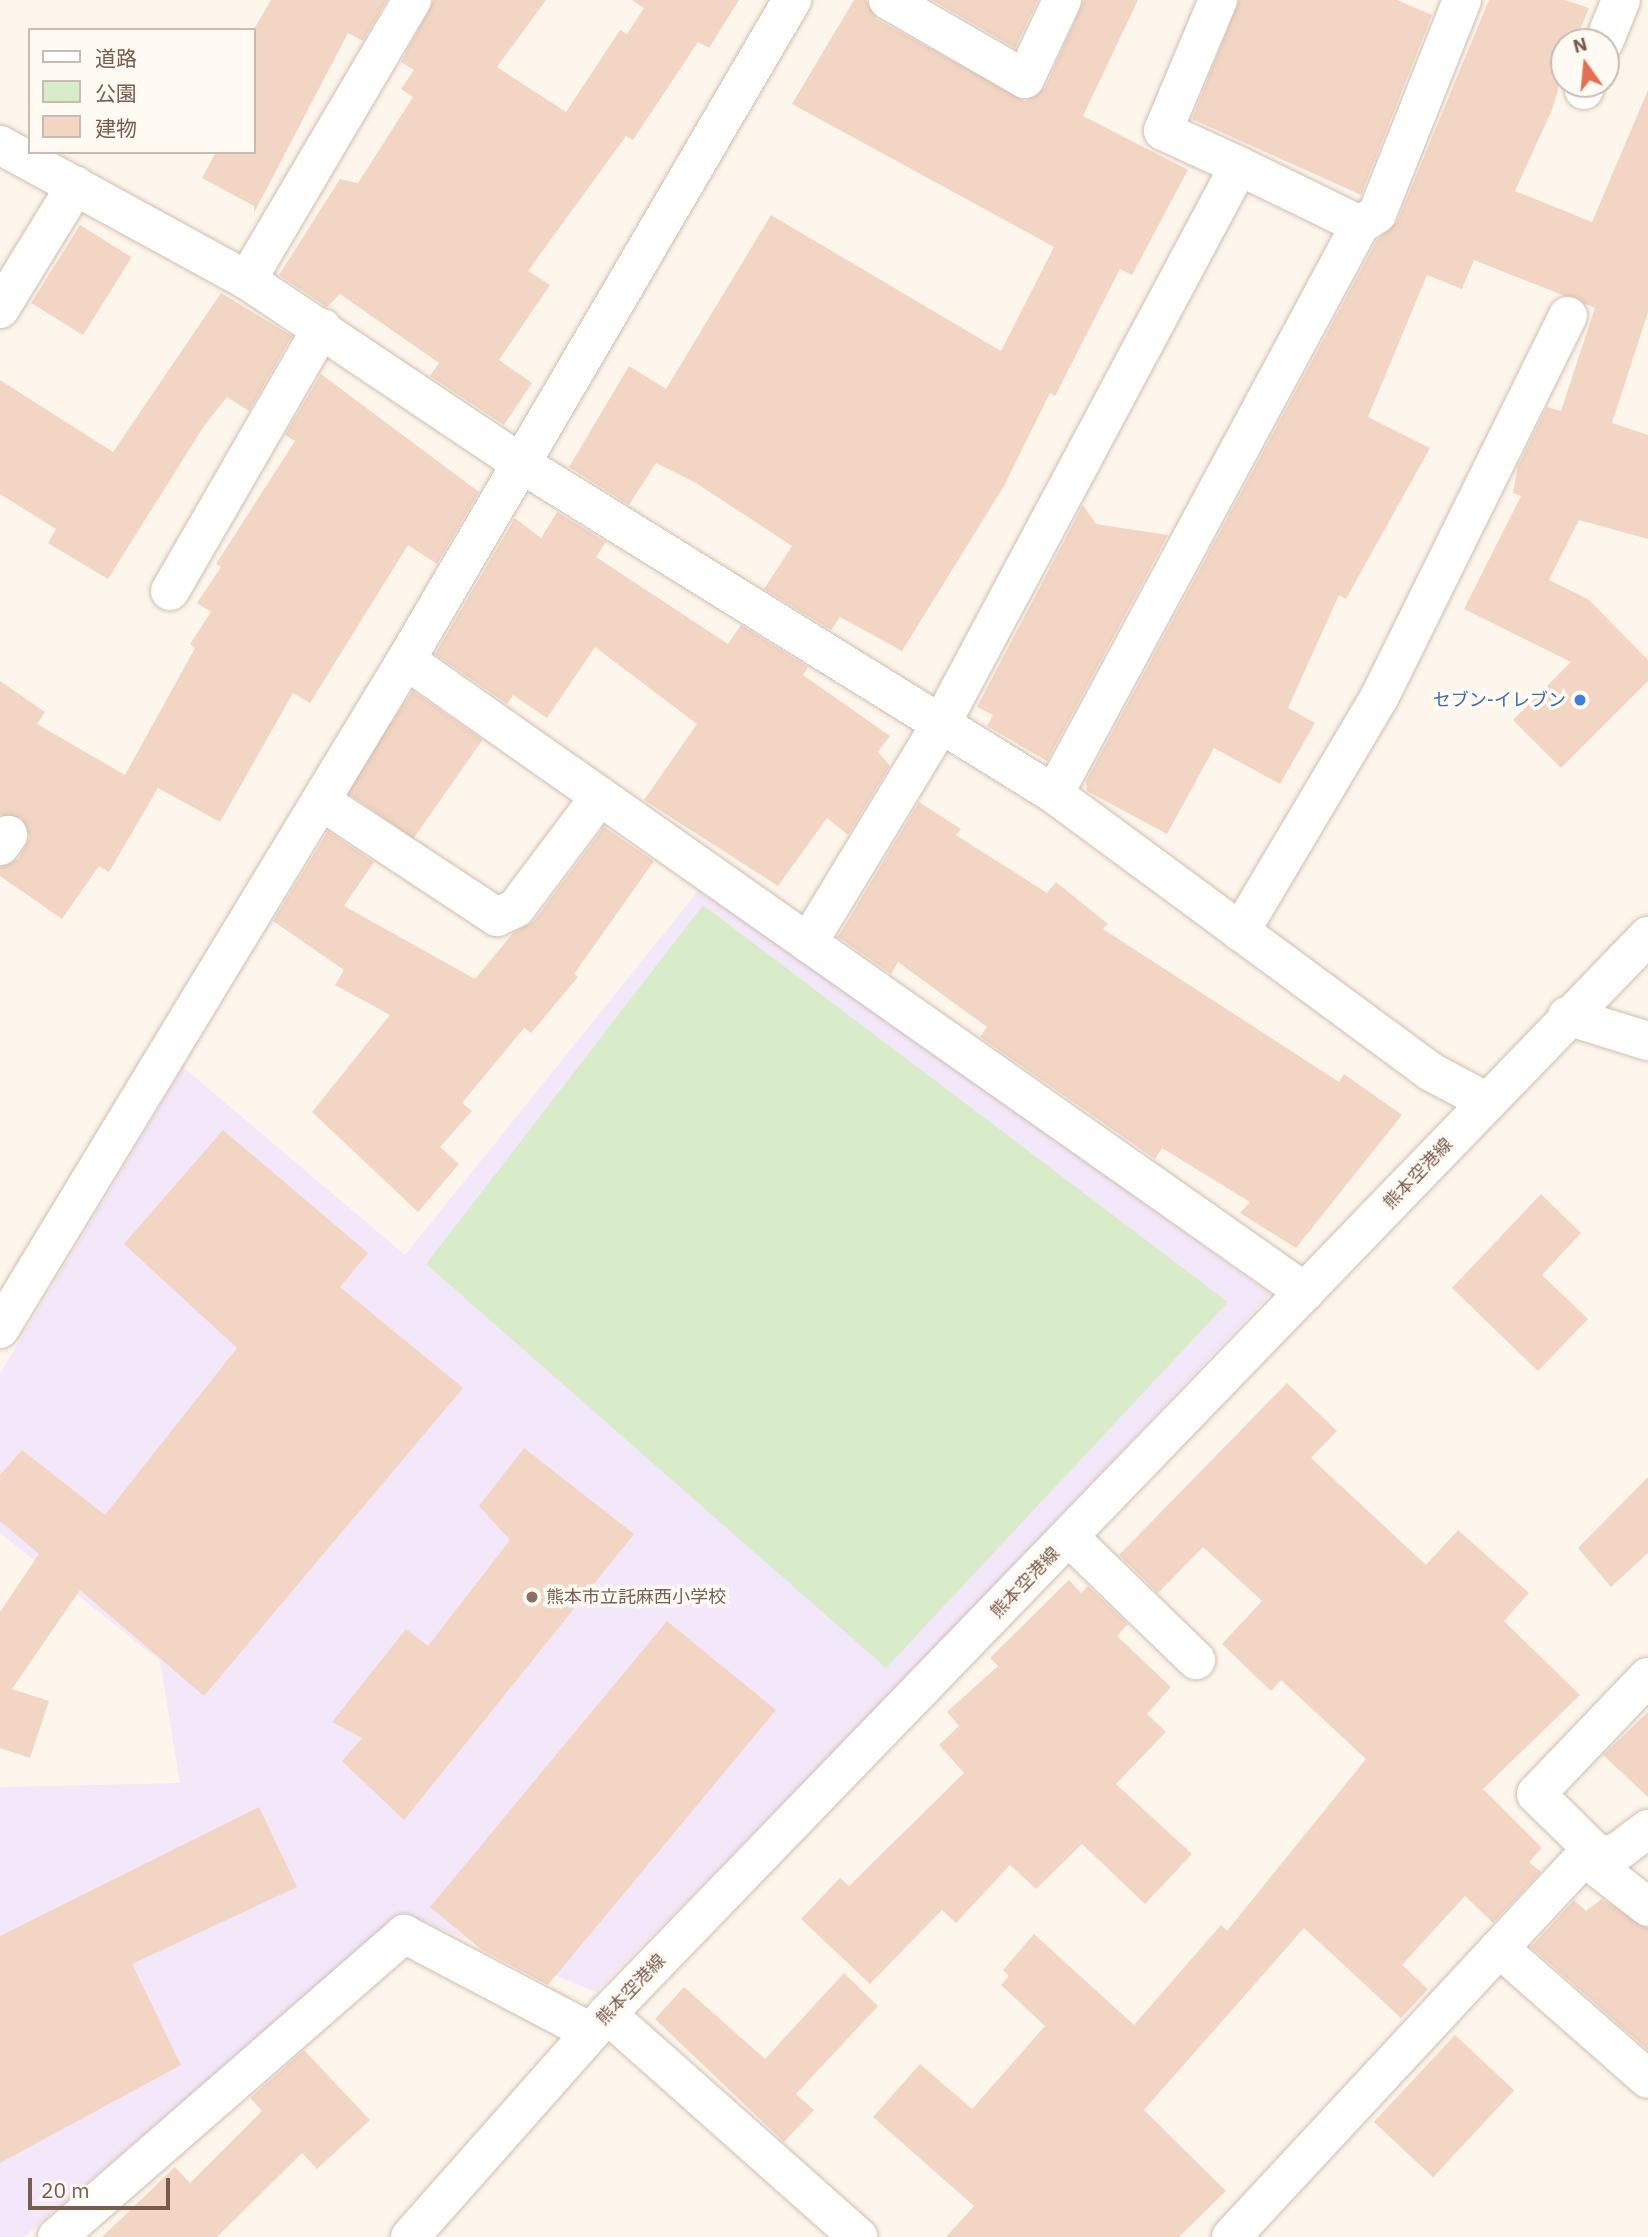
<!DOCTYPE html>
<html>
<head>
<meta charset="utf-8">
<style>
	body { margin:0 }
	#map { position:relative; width:1648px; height:2237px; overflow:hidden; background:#fdf6ec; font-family:"IBM Plex Sans","Noto Sans JP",sans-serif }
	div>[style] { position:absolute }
	.education>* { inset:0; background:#f3e8fa }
	.green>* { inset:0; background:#d8ecc9 }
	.building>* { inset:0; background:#f3d5c3; transform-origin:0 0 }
	.roads { filter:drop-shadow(0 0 2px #d1beb0) drop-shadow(0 0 2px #d1beb0) }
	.street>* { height:38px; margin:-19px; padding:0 19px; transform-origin:19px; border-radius:19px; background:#fff }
	.secondary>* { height:38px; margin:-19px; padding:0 19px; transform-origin:19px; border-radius:19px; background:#fff }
	.dots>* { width:19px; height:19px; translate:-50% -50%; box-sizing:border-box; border:4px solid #fffaf3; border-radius:50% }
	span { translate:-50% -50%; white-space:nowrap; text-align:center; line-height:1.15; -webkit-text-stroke:7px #fffaf3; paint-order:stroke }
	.shop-label { font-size:18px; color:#366cbe }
	.right { translate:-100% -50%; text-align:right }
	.street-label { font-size:18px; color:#7a5c4d }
	.education-label { font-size:18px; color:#785e54 }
	.left { translate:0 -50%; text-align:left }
	.legend { position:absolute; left:28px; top:28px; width:228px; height:126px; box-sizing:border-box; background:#fffaf3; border:2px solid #cabbb1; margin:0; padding:9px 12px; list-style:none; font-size:21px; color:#7a5c4d }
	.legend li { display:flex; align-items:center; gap:14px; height:35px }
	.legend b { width:35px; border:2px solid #cabbb1 }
	.north { position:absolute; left:1550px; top:28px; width:70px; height:70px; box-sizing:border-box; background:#fffaf3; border:2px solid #cabbb1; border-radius:50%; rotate:345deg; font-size:19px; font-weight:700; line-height:28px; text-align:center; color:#7a5c4d }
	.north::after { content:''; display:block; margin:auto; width:24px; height:32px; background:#e76f51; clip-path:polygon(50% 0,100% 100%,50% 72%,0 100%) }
	.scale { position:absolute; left:28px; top:2178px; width:142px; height:32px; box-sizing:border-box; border:4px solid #7a5c4d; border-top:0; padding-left:9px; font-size:21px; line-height:24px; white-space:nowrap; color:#7a5c4d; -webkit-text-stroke:5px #fffaf3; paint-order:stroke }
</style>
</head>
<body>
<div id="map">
	<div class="education">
		<div style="clip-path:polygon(703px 885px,1270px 1294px,905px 1680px,596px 1992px,402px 1913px,24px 2237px,0 2237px,0 1787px,180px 1783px,160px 1661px,0 1533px,0 1374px,183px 1067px,405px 1255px)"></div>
	</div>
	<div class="green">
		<div style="clip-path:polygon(703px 905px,1228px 1302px,886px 1668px,426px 1264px)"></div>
	</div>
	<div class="building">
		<div style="clip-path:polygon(271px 0,387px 0,363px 41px,348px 33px,254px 213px,254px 206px,202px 178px,216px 152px,254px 152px,254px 29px)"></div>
		<div style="clip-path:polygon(434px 0,546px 0,497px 67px,566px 112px,620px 30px,627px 34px,644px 8px,632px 0,739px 0,709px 48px,698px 42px,633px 140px,626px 136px,528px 271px,550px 285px,499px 360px,532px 383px,504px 425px,430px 376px,439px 363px,340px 294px,327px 307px,279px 275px,340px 179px,358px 183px,413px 97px,401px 89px,414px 70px,401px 62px)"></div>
		<div style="clip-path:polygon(854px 0,866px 0,877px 19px,1025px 101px,1045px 88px,1084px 0,1138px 0,1083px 116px,1188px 170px,1132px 275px,1120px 269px,1055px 396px,1050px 393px,1004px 486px,902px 651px,840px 617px,831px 630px,764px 589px,792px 546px,696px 483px,656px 463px,629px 505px,569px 467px,629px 366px,666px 389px,771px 215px,1001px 351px,1054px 247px,792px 104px)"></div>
		<div style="clip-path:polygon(932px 0,1038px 0,1015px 48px)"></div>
		<div style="clip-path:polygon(1239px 0,1397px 0,1432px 15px,1361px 195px,1192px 119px)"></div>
		<div style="clip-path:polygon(1489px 0,1565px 0,1589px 8px,1575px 42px,1564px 42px,1564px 70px,1552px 110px,1515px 191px,1592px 222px,1648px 90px,1648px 312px,1612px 423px,1648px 435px,1648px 539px,1579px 520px,1549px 580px,1588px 599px,1648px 660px,1648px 681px,1561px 768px,1513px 720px,1571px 662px,1464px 609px,1521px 496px,1513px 493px,1518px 466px,1547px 407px,1561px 411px,1595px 308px,1474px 260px,1462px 289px,1427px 275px,1368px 417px,1430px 448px,1346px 599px,1339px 595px,1288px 708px,1315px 723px,1280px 784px,1214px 748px,1167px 834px,1087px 791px,1086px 781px,1377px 240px,1397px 222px)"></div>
		<div style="left:80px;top:225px;width:61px;height:92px;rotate:32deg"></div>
		<div style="clip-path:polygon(221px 293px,292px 336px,249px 411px,227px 397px,204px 426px,108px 579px,48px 543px,56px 529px,0 494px,0 380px,113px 452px)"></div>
		<div style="clip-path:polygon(321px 374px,479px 492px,437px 564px,408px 545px,310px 703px,293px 693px,220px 822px,158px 788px,109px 872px,99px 866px,62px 919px,0 876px,0 867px,18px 859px,30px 837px,21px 818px,0 815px,0 681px,45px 712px,37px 724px,125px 775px,195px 648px,190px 644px,211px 612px,197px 603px,221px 567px,216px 564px,295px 441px,285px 435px)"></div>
		<div style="clip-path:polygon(1083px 505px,1096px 524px,1168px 535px,1047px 761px,987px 726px,993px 715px,977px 707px)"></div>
		<div style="clip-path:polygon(557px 512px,606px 542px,596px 557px,728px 644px,741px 625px,808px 667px,803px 675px,890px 736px,878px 752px,890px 766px,848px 835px,827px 818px,778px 886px,644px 800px,697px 724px,595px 647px,547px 718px,513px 695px,507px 704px,435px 654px,515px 518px,541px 538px)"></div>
		<div style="left:413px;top:691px;width:85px;height:121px;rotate:35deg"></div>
		<div style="clip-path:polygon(919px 802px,961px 829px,956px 835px,1047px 893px,1056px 882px,1108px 924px,1103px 929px,1339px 1082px,1344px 1074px,1402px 1115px,1296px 1248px,1240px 1213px,1250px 1202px,1162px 1148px,1155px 1159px,980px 1037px,987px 1027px,898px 962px,891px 974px,838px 937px)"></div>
		<div style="clip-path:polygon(604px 827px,654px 861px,574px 974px,578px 977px,531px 1033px,524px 1028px,462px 1103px,472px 1111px,440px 1147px,459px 1164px,418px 1212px,312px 1112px,390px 1015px,335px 985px,344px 970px,273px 921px,328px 831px,374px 862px,344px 906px,475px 979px,513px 933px,534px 921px)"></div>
		<div style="clip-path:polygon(223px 1130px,368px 1253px,340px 1287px,463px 1388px,204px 1696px,80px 1590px,12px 1689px,49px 1701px,30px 1758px,0 1748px,0 1612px,39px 1554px,0 1521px,0 1475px,22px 1450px,105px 1515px,237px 1348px,124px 1244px)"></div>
		<div style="clip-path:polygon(1541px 1194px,1581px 1233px,1542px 1275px,1588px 1319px,1538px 1371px,1452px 1288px)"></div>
		<div style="clip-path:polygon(1287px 1383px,1337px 1431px,1311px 1458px,1426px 1565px,1458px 1530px,1529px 1593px,1504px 1621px,1580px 1695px,1483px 1789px,1542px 1848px,1529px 1862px,1541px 1872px,1493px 1923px,1465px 1896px,1402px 1965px,1428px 1989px,1401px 2018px,1304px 1928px,1144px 2110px,1226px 2191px,1179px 2237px,946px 2237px,974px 2206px,873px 2117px,920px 2064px,972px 2109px,1045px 2026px,1001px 1985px,1009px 1976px,1003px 1970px,1034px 1934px,1134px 2025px,1221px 1925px,1227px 1931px,1366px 1759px,1281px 1680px,1271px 1691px,1222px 1644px,1262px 1601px,1203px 1547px,1158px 1593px,1119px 1555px)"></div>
		<div style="clip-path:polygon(524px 1448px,634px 1534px,404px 1820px,342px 1761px,362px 1738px,332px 1722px,406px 1629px,428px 1646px,510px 1540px,479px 1506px)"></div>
		<div style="clip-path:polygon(1648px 1477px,1648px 1553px,1611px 1587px,1578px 1548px)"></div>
		<div style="clip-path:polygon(1069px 1580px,1081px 1593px,1088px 1586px,1128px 1624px,1117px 1636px,1171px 1687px,1147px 1714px,1166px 1732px,1116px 1784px,1192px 1854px,1145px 1904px,1082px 1844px,1036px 1889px,1010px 1865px,956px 1923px,942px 1910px,870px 1984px,801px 1919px,840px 1878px,849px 1886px,964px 1773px,939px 1745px,959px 1726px,947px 1712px,998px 1666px,990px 1658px)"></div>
		<div style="clip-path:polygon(667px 1621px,776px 1710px,548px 1985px,482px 1950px,430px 1907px)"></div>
		<div style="clip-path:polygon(1648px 1712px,1648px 1797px,1603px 1755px)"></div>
		<div style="clip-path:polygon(259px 1807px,297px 1887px,132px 1964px,181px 2065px,0 2163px,0 1936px)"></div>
		<div style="clip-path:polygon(1602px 1899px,1648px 1928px,1648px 2050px,1531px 1947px,1574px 1900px,1586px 1911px)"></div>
		<div style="clip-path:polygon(844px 1973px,878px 2006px,796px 2094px,814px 2110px,784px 2142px,655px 2019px,684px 1987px,765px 2059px)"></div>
		<div style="left:1455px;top:2035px;width:81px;height:119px;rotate:43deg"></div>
		<div style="clip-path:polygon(304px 2050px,370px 2120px,317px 2169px,302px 2153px,217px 2237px,102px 2237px,175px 2167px,190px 2183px,262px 2111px,250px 2098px)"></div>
	</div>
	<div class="roads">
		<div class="street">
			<div style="left:412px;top:0;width:325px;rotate:120.5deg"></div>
			<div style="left:247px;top:280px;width:329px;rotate:33.8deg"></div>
			<div style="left:520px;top:463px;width:628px;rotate:31.79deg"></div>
			<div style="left:1054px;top:794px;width:468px;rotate:36.4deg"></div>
			<div style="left:1431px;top:1072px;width:64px;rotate:27.8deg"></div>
			<div style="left:888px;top:0;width:158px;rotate:30deg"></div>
			<div style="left:1025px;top:79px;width:87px;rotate:-64.9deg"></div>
			<div style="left:1218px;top:0;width:142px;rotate:112.8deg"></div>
			<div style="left:1163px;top:131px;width:84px;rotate:24.7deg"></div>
			<div style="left:1604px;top:42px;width:45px;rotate:-68deg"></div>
			<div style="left:1584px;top:90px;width:6px;rotate:-72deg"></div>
			<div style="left:0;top:145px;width:281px;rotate:28.7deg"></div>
			<div style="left:0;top:309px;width:145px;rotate:-58.5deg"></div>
			<div style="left:170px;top:591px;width:304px;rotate:-60deg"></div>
			<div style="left:406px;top:660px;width:1099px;rotate:35.11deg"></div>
			<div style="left:1054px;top:794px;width:646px;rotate:-61.73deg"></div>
			<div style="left:1360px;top:225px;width:20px;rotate:-33deg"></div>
			<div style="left:1377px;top:214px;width:230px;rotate:-68.3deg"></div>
			<div style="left:321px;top:801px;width:211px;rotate:33.4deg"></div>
			<div style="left:497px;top:917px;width:21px;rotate:-25deg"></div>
			<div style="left:516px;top:908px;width:140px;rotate:-53.1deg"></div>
			<div style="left:0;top:846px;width:14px;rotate:-54deg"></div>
			<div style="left:1240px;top:932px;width:274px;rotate:-59.3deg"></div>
			<div style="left:1380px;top:696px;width:424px;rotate:-63.7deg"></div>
			<div style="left:808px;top:943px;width:258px;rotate:-58.8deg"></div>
			<div style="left:942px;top:722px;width:630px;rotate:-61.89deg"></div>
			<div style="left:1239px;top:166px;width:135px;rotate:26deg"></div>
			<div style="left:1567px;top:1016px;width:85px;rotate:17.2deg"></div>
			<div style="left:0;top:1329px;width:783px;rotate:-58.75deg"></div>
			<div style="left:406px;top:660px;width:765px;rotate:-59.68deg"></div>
			<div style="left:1069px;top:1537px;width:177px;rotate:44.1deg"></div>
			<div style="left:1596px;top:1853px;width:84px;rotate:-135.5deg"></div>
			<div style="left:1536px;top:1794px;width:162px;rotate:-46.3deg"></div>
			<div style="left:1584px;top:1857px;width:81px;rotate:38deg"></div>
			<div style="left:1499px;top:1948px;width:198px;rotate:41.3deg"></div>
			<div style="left:607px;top:2014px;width:336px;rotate:41.6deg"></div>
			<div style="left:57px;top:2237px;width:461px;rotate:-41.1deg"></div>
			<div style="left:404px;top:1934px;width:211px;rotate:27.7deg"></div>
			<div style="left:1231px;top:2237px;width:519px;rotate:-47.11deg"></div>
			<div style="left:1584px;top:1857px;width:32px;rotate:-7deg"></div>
			<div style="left:1616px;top:1853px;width:40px;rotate:-37deg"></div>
		</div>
		<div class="secondary">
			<div style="left:410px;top:2237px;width:298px;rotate:-48.5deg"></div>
			<div style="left:607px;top:2014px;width:1499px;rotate:-46deg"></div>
		</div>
	</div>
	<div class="dots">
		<div style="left:1580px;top:700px;background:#3f7fe0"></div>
		<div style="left:532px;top:1597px;background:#8d6e63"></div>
	</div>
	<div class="shop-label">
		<span class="right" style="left:1566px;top:700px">セブン-イレブン</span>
	</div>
	<div class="street-label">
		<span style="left:1418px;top:1174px;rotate:-46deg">熊本空港線</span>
		<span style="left:1025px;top:1583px;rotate:-46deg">熊本空港線</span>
		<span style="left:631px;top:1990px;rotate:-46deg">熊本空港線</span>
	</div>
	<div class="education-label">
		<span class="left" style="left:546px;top:1597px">熊本市立託麻西小学校</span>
	</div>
	<ul class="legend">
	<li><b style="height:9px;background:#fff"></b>道路</li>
	<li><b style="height:19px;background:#d8ecc9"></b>公園</li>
	<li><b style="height:19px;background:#f3d5c3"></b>建物</li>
	</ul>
	<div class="north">N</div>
	<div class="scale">20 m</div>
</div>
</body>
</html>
